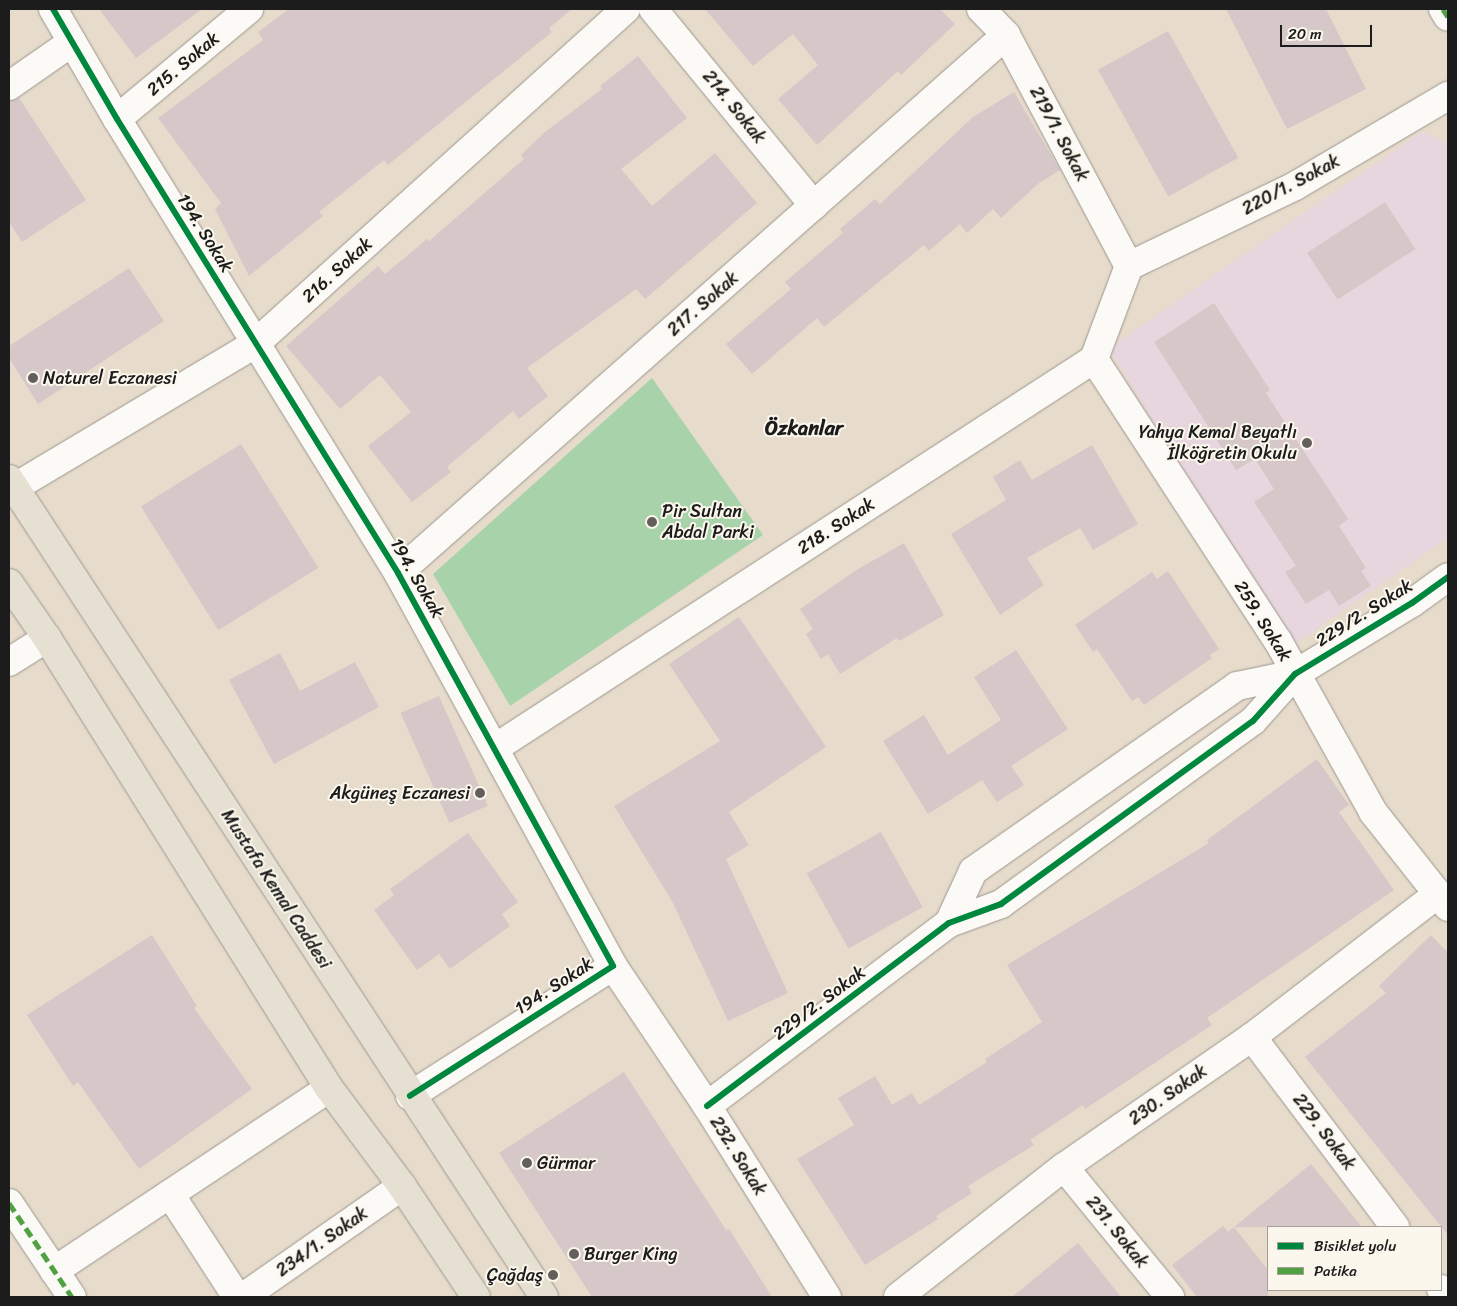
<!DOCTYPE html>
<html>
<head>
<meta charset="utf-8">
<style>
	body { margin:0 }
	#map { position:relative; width:1457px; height:1306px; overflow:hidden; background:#e7dccc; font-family:Sriracha,sans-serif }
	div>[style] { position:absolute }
	.built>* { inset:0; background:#e8d6de }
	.green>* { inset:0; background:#a8d3aa }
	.building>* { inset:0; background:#d6c7c8; transform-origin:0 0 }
	.roads { filter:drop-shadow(0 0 1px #9d978e) drop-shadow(0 0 1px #9d978e) }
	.minor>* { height:28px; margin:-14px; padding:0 14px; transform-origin:14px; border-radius:14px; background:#fbfaf7 }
	.major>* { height:28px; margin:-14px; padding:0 14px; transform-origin:14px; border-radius:14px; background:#e6e0d3 }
	.quiet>* { height:5px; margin-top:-2.5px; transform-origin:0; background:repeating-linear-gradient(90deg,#4fa141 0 10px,transparent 0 15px) }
	.cycleway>* { height:6px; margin:-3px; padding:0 3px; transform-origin:3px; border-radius:3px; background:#00873e }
	.dots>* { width:14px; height:14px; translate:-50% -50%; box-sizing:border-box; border:2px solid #fbf7ec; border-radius:50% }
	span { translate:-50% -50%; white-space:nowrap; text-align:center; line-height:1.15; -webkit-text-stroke:4px #fbf7ec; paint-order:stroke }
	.street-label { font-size:18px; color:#1c1c1c }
	.poi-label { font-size:18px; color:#1c1c1c }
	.left { translate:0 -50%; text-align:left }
	.right { translate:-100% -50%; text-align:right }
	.quarter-label { font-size:20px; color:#1c1c1c; font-weight:700 }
	.frame { position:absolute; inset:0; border:10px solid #1c1c1c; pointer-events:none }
	.legend { position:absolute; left:1267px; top:1226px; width:175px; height:65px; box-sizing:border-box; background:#fbf7ec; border:1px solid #a29f99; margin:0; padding:6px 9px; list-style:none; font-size:15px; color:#1c1c1c }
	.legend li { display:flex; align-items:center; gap:10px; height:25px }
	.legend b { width:25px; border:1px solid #a29f99 }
	.scale { position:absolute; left:1280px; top:25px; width:92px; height:22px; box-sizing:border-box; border:2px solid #1c1c1c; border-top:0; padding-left:6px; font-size:15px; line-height:18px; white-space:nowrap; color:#1c1c1c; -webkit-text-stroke:4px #fbf7ec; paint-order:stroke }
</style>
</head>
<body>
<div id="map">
	<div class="built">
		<div style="clip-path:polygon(1421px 132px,1448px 143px,1448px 538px,1289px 648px,1109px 348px)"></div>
	</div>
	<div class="green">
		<div style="clip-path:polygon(652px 378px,763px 535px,510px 706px,433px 574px)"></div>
	</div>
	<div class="building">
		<div style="clip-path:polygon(99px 9px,202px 9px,136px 58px)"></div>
		<div style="clip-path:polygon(289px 9px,572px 9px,549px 28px,552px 32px,388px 165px,384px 160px,319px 212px,323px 216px,249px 276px,215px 209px,221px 203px,158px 118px,263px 40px,258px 32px)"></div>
		<div style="clip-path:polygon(705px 9px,940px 9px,955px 24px,901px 75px,898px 71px,817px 145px,778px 99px,818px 65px,793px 34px,753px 66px)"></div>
		<div style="clip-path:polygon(1226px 9px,1326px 9px,1366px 89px,1287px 129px)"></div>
		<div style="left:1168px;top:31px;width:145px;height:80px;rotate:61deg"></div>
		<div style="clip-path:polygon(638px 56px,687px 118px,621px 169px,652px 206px,715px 153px,757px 203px,645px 299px,636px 289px,527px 368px,548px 396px,519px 419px,513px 411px,447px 467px,451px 472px,412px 502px,368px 446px,411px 412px,380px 375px,340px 409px,286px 346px,378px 266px,385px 274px,427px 239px,429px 241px,524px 159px,521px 155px,545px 132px,602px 89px,600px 86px)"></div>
		<div style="clip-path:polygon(1014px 92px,1060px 170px,1039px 183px,1001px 218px,993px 209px,967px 233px,960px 224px,929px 251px,924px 245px,824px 327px,817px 318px,752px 374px,726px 344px,791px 289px,785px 282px,843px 233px,840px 229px,875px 199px,880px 204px,973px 117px)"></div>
		<div style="clip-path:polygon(19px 98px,86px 200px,22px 242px,9px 222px,9px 101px)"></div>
		<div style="left:1385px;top:202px;width:56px;height:93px;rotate:57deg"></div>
		<div style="clip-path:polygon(129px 268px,164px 321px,38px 404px,9px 358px,9px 346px)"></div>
		<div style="clip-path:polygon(1214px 303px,1270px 390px,1266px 393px,1348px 519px,1339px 526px,1366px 568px,1361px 571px,1371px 586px,1339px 606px,1329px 590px,1306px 604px,1285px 572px,1296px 566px,1254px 502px,1274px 489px,1255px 459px,1236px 470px,1154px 342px)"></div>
		<div style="left:241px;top:444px;width:146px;height:118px;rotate:58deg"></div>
		<div style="clip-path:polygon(1092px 445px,1138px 524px,1093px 550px,1080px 528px,1027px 558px,1044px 585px,1000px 615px,951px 534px,1006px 500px,993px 477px,1020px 460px,1032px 480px)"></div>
		<div style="clip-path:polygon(904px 543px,944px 615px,899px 641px,897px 638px,840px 674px,828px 654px,821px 659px,806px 634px,813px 629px,800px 609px,858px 569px)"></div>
		<div style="clip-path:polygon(1168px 571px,1219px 649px,1210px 655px,1212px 658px,1144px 705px,1138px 697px,1132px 701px,1097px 649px,1093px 652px,1075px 625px,1152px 572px,1157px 579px)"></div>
		<div style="clip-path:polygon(739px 617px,826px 747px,729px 812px,749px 845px,726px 859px,788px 993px,728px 1021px,673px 903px,614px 806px,720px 741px,669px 664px)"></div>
		<div style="clip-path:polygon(1016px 650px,1068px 729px,1011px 766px,1024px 785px,997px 802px,982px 780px,928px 814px,883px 741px,924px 715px,948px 755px,1001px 720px,974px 677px)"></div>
		<div style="clip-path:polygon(280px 653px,300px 691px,355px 662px,379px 707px,274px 764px,229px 680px)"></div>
		<div style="left:439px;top:696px;width:120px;height:42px;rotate:66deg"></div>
		<div style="clip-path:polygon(1317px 759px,1349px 805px,1339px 812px,1394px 890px,1207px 1018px,1212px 1025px,1085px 1109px,1083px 1105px,1030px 1140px,1034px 1145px,968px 1186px,972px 1193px,936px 1216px,938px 1219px,865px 1265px,797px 1159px,854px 1125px,838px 1098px,875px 1076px,892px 1105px,912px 1093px,919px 1105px,987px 1062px,985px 1059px,1042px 1022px,1007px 965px,1209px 843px,1207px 840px)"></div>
		<div style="left:881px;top:832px;width:86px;height:85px;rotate:61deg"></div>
		<div style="clip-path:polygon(468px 833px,518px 902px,502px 914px,510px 926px,450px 969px,439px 954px,417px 970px,374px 910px,394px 895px,390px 889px)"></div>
		<div style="clip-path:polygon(152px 935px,197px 1006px,194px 1008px,252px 1089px,139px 1169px,78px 1082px,73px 1086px,27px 1015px)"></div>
		<div style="clip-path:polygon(1431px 935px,1448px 953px,1448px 1235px,1305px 1057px,1386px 993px,1379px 986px)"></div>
		<div style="clip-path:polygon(624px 1072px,726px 1230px,729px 1229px,772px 1297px,592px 1297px,499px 1153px)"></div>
		<div style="clip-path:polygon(1311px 1164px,1362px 1227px,1234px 1227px,1268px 1270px,1268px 1297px,1197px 1297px,1172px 1265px,1223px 1226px,1228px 1232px)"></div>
		<div style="clip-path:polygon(1078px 1243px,1121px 1297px,1012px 1297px)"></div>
	</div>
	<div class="roads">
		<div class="minor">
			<div style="left:53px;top:9px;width:127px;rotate:59.8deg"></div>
			<div style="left:117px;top:119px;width:534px;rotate:58.24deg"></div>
			<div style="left:398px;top:573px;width:448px;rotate:61.3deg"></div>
			<div style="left:613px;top:966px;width:241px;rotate:147.4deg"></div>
			<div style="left:653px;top:9px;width:254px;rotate:50.7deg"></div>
			<div style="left:981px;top:9px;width:36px;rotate:46deg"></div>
			<div style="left:1006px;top:35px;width:262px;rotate:62deg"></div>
			<div style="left:1443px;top:9px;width:9px;rotate:58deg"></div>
			<div style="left:9px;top:86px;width:77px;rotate:-34.9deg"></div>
			<div style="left:117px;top:119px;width:172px;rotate:-39.8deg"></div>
			<div style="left:1129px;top:266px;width:184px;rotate:-25.7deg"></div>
			<div style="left:1295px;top:186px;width:178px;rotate:-30.5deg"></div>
			<div style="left:1094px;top:359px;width:337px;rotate:56.9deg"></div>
			<div style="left:1278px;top:641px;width:196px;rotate:60.9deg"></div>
			<div style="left:1373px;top:812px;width:121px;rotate:51.7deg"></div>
			<div style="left:15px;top:487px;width:279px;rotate:-30.8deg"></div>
			<div style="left:255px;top:344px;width:500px;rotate:-42.1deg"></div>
			<div style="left:398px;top:573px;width:812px;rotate:-41.5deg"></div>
			<div style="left:9px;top:662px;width:45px;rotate:-32.3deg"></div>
			<div style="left:495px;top:748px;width:714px;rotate:-33deg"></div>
			<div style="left:1094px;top:359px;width:99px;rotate:-69.4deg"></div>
			<div style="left:949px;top:923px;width:57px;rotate:-65.2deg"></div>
			<div style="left:973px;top:871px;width:322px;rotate:-35deg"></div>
			<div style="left:1237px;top:686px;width:59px;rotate:-11.7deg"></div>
			<div style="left:613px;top:966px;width:169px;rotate:56.1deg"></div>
			<div style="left:707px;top:1106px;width:226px;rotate:57.9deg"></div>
			<div style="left:1252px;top:1037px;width:238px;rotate:53deg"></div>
			<div style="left:707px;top:1106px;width:303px;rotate:-37.1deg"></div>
			<div style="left:949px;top:923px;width:55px;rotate:-20.1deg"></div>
			<div style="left:1001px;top:904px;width:311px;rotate:-36deg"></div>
			<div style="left:1253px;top:721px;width:63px;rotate:-48.2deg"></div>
			<div style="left:1295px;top:674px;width:137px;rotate:-31.3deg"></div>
			<div style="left:1412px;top:603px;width:44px;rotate:-35.8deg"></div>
			<div style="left:1064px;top:1167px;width:168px;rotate:50.8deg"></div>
			<div style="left:170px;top:1194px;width:123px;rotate:57deg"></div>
			<div style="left:9px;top:1203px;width:113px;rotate:56.2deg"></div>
			<div style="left:54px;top:1271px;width:330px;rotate:-33.6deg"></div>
			<div style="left:1441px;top:1289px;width:10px;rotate:53deg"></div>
			<div style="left:243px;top:1297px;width:194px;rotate:-34.9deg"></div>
			<div style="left:898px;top:1297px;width:211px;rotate:-38.1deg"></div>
			<div style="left:1064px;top:1167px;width:229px;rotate:-34.7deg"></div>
			<div style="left:1252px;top:1037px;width:235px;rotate:-37.6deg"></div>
		</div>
		<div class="major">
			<div style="left:9px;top:479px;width:977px;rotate:56.81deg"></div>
			<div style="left:9px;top:583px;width:67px;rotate:55.4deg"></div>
			<div style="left:47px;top:638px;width:531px;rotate:57.93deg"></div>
			<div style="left:329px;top:1088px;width:122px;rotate:53.3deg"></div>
			<div style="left:402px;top:1186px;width:133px;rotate:56.3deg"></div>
		</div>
	</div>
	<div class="quiet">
		<div style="left:1443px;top:9px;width:9px;rotate:58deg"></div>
		<div style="left:9px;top:1203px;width:113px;rotate:56.2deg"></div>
	</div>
	<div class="cycleway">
		<div style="left:53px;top:9px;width:127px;rotate:59.8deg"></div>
		<div style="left:117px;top:119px;width:534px;rotate:58.24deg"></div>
		<div style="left:398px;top:573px;width:448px;rotate:61.3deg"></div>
		<div style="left:613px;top:966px;width:241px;rotate:147.4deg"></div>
		<div style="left:707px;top:1106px;width:303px;rotate:-37.1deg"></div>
		<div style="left:949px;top:923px;width:55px;rotate:-20.1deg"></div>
		<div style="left:1001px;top:904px;width:311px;rotate:-36deg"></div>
		<div style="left:1253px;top:721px;width:63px;rotate:-48.2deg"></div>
		<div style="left:1295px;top:674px;width:137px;rotate:-31.3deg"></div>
		<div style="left:1412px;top:603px;width:44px;rotate:-35.8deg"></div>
	</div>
	<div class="dots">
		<div style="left:33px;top:378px;background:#635f5a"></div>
		<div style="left:1307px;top:443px;background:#635f5a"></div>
		<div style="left:652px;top:522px;background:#635f5a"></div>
		<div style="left:480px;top:793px;background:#635f5a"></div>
		<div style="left:527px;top:1163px;background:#635f5a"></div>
		<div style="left:574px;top:1254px;background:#635f5a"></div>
		<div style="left:553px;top:1275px;background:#635f5a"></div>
	</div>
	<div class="street-label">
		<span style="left:183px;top:64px;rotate:-40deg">215. Sokak</span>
		<span style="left:734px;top:107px;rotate:51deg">214. Sokak</span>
		<span style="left:1059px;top:134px;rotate:62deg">219/1. Sokak</span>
		<span style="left:1291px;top:185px;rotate:-28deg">220/1. Sokak</span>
		<span style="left:205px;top:233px;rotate:58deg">194. Sokak</span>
		<span style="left:337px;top:270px;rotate:-42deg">216. Sokak</span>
		<span style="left:703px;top:304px;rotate:-41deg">217. Sokak</span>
		<span style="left:836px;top:526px;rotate:-33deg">218. Sokak</span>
		<span style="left:417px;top:578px;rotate:60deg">194. Sokak</span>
		<span style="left:1364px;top:613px;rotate:-32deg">229/2. Sokak</span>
		<span style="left:1263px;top:621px;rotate:58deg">259. Sokak</span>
		<span style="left:276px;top:889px;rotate:57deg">Mustafa Kemal Caddesi</span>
		<span style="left:554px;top:986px;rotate:-33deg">194. Sokak</span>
		<span style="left:819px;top:1003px;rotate:-37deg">229/2. Sokak</span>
		<span style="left:1168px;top:1095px;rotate:-35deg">230. Sokak</span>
		<span style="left:1324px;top:1132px;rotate:53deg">229. Sokak</span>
		<span style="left:738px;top:1156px;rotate:58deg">232. Sokak</span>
		<span style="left:1117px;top:1232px;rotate:51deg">231. Sokak</span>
		<span style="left:322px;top:1242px;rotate:-35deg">234/1. Sokak</span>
	</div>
	<div class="poi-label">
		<span class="left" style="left:43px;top:378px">Naturel Eczanesi</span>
		<span class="right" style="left:1297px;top:443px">Yahya Kemal Beyatlı<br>İlköğretin Okulu</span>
		<span class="left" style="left:662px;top:522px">Pir Sultan<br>Abdal Parki</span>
		<span class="right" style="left:470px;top:793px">Akgüneş Eczanesi</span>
		<span class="left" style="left:537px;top:1163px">Gürmar</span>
		<span class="left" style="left:584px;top:1254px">Burger King</span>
		<span class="right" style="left:543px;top:1275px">Çağdaş</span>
	</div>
	<div class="quarter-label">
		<span style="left:804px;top:428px">Özkanlar</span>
	</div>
	<div class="frame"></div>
	<ul class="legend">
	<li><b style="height:6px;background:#00873e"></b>Bisiklet yolu</li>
	<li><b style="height:6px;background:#4fa141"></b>Patika</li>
	</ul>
	<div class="scale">20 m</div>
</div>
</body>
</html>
